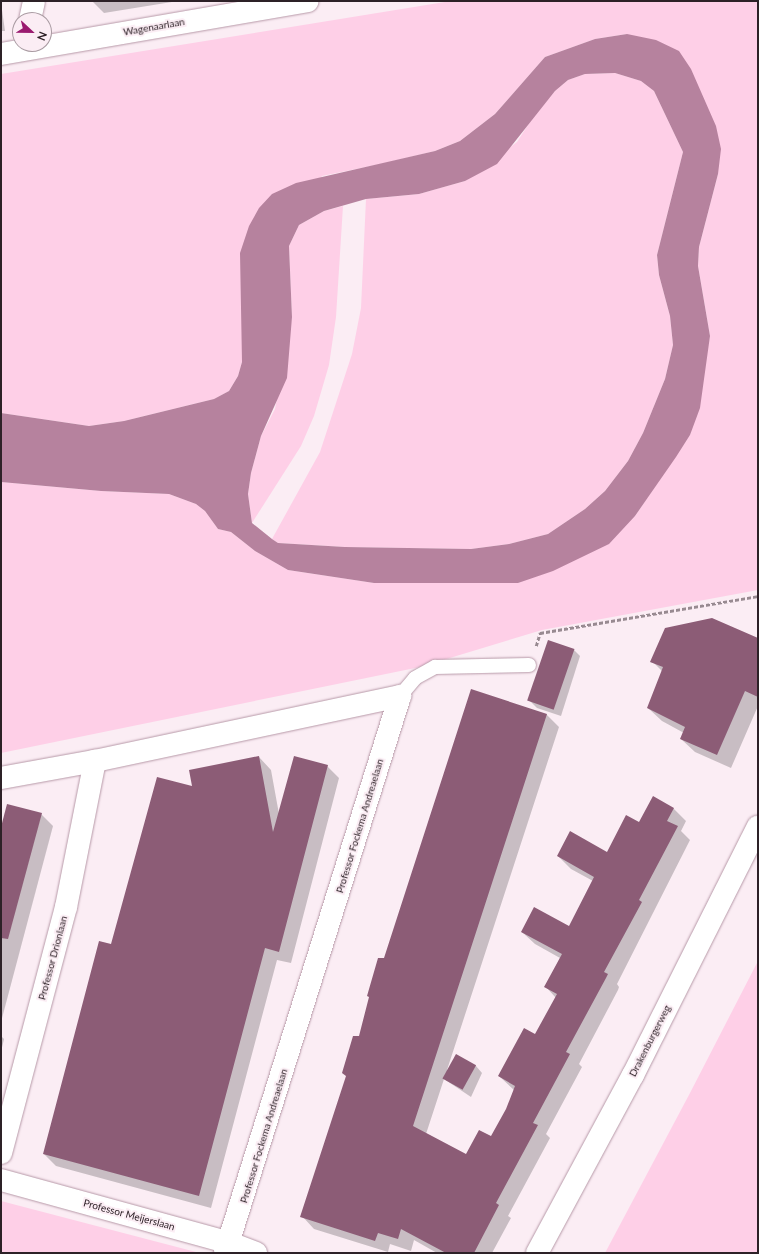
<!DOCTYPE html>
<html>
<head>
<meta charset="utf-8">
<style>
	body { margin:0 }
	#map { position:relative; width:759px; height:1254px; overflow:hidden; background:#fbedf4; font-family:Lato,sans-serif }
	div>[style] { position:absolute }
	.green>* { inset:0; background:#fecfe7 }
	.water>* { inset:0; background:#b6829e }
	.shadow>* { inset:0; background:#0003 }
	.building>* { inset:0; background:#8c5c76; transform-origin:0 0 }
	.path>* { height:2.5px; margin-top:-1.25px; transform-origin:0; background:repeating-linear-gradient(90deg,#988a91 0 4px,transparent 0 6px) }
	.roads { filter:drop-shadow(0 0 1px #b799a8) drop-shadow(0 0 1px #b799a8) }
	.service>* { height:14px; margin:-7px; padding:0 7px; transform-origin:7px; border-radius:7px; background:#fff }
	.minor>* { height:22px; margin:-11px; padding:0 11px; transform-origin:11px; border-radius:11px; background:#fff }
	.secondary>* { height:22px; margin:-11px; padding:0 11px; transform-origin:11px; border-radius:11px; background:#fff }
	span { translate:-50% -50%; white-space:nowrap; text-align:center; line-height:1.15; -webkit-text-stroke:4px #fbedf4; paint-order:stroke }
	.street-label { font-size:10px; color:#2d2127 }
	.frame { position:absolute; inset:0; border:2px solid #2d2127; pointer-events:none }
	.north { position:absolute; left:12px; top:12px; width:40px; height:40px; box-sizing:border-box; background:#fbedf4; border:1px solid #a99ba2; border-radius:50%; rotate:112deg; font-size:11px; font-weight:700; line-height:16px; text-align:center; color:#2d2127 }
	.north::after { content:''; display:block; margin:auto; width:14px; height:18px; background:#9a1a6f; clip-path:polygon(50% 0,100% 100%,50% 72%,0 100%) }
</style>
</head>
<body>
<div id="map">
	<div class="green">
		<div style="clip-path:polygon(451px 1px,758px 1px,758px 590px,542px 630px,420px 667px,1px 753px,1px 482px,101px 491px,169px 494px,196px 504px,205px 511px,218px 529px,231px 532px,255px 551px,288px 570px,374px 583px,518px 583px,635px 516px,690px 435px,710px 336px,698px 266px,699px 247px,718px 174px,627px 34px,595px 39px,545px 57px,495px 114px,460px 141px,435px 151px,381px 164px,322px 176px,243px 341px,242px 362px,238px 376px,229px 391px,214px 399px,124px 421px,89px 426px,1px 413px,1px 74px)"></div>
		<div style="clip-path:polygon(615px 73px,641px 81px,654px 91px,683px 152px,657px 255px,659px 275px,670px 316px,673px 345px,665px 379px,643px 433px,628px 461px,605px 491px,585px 509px,548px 534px,509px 544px,471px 549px,345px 547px,278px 543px,272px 539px,320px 452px,352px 354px,361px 308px,366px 199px,419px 194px,465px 181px,517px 142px,533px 117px,555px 91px,568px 80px,585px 74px)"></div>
		<div style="clip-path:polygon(343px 206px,336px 317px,329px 365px,314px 416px,301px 446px,252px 523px,248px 494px,251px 473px,261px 436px,275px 409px,292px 317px,289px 246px,299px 225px,324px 211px)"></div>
		<div style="clip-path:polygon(758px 961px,758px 1253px,605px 1253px,690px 1093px)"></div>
		<div style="clip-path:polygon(1px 1201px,196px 1252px,199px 1253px,1px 1253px)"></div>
	</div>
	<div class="water">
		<div style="clip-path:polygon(evenodd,627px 34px,656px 40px,679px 51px,691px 69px,716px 126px,721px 149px,718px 174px,699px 247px,698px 266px,710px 336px,700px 408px,690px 435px,676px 457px,635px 516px,609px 544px,553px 571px,518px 583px,374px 583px,288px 570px,255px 551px,231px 532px,218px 529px,205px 511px,196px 504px,169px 494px,101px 491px,1px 482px,1px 413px,89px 426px,124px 421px,214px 399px,229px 391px,238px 376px,242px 362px,240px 253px,249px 226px,259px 208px,272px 194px,296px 183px,435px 151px,460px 141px,495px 114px,545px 57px,595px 39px,627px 34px,615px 73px,641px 81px,654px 91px,683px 152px,657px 255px,659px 275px,670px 316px,673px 345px,665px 379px,643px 433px,628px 461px,605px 491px,585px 509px,548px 534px,509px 544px,471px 549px,345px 547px,278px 543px,272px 539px,252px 523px,248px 494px,251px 473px,261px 436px,287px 378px,292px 317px,289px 246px,299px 225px,324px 211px,366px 199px,419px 194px,465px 181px,497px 164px,555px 91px,568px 80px,585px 74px,615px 73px)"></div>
	</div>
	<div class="shadow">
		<div style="clip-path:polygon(92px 1px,178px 1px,104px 13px)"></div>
		<div style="clip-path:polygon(1px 3px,5px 31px,1px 31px)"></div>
		<div style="clip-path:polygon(758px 639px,758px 706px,731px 768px,695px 752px,681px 739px,684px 733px,662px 721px,648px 708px,663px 672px,652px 661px)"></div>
		<div style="clip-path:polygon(574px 650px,580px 656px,561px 716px,537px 708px,530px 701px)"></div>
		<div style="clip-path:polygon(546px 714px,559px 727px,447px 1070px,476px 1066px,482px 1073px,471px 1097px,444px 1079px,426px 1134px,467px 1156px,491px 1138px,507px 1109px,514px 1090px,499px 1076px,535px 1036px,556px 998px,546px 987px,560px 958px,535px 944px,522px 932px,570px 927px,593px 881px,571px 869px,558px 856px,608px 853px,640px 824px,673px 808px,686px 821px,681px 831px,690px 840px,617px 984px,619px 987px,618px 990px,579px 1064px,582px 1067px,546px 1134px,550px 1138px,508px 1216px,511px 1218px,492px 1253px,437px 1253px,414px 1240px,411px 1251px,390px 1244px,388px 1252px,314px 1229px,302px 1216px,385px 959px)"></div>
		<div style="clip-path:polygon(259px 757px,271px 770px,279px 814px,327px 766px,339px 778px,291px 963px,277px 960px,211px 1208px,56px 1166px,44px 1154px,112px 946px,193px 788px)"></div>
		<div style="clip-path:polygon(41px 814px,53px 826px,1px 1022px,1px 833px)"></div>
		<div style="clip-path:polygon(1px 1036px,4px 1039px,1px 1052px)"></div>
	</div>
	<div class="building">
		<div style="clip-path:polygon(712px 618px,758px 638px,758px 697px,745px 691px,717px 755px,680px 739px,685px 727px,647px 708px,663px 667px,650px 662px,665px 628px)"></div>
		<div style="left:548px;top:640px;width:28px;height:64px;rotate:19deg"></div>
		<div style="clip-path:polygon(471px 689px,547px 714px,413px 1126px,466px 1154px,479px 1130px,491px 1136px,506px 1109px,515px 1086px,498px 1076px,524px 1028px,535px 1034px,557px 994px,544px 987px,562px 954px,521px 932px,534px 907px,569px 926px,594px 877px,557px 856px,570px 831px,607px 852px,626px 815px,639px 822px,653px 796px,674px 808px,667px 821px,678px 826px,639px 900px,642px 902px,604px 972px,608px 974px,606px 978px,566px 1052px,570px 1054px,533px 1123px,538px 1125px,496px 1203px,499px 1205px,474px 1253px,446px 1253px,401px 1229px,398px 1239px,378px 1233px,375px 1241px,300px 1217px,346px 1076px,342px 1073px,353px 1036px,359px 1036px,369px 997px,367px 996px,378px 958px,384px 958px)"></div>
		<div style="clip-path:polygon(259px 756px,273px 832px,294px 756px,328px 765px,279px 952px,265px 948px,199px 1196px,43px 1154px,99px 941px,111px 944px,157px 777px,192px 786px,189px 770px)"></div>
		<div style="clip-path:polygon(7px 804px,42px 813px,8px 939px,1px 938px,1px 827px)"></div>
		<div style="left:456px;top:1054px;width:23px;height:28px;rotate:29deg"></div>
	</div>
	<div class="path">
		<div style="left:536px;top:646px;width:14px;rotate:-73deg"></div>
		<div style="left:540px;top:633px;width:221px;rotate:-9.6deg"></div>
	</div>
	<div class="roads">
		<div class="service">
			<div style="left:400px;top:696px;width:23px;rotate:-50deg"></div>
			<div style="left:415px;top:678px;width:23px;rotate:-29deg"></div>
			<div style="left:435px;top:667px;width:94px;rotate:-1.2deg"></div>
		</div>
		<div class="minor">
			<div style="left:30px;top:20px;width:19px;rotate:-78deg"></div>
			<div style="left:1px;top:54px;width:311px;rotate:-9.8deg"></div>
			<div style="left:1px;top:778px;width:96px;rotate:-10.3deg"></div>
			<div style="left:95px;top:761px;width:312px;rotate:-12deg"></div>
			<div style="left:400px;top:696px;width:584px;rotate:107.44deg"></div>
			<div style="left:1px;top:1153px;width:254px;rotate:-75.2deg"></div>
			<div style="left:66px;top:907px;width:149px;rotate:-78.8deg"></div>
			<div style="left:1px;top:1180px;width:238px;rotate:15.4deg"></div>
			<div style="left:230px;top:1243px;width:28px;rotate:21deg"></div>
		</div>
		<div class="secondary">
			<div style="left:537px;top:1253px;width:202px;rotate:-61.7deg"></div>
			<div style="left:633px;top:1075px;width:278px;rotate:-63.3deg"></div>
		</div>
	</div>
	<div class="street-label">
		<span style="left:154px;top:27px;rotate:-10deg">Wagenaarlaan</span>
		<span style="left:360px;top:826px;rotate:-73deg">Professor Fockema Andreaelaan</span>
		<span style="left:53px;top:958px;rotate:-75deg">Professor Drionlaan</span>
		<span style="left:650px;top:1041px;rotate:-63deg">Drakenburgerweg</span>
		<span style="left:264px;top:1136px;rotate:-73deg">Professor Fockema Andreaelaan</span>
		<span style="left:129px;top:1215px;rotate:15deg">Professor Meijerslaan</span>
	</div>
	<div class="frame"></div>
	<div class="north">N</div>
</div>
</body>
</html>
